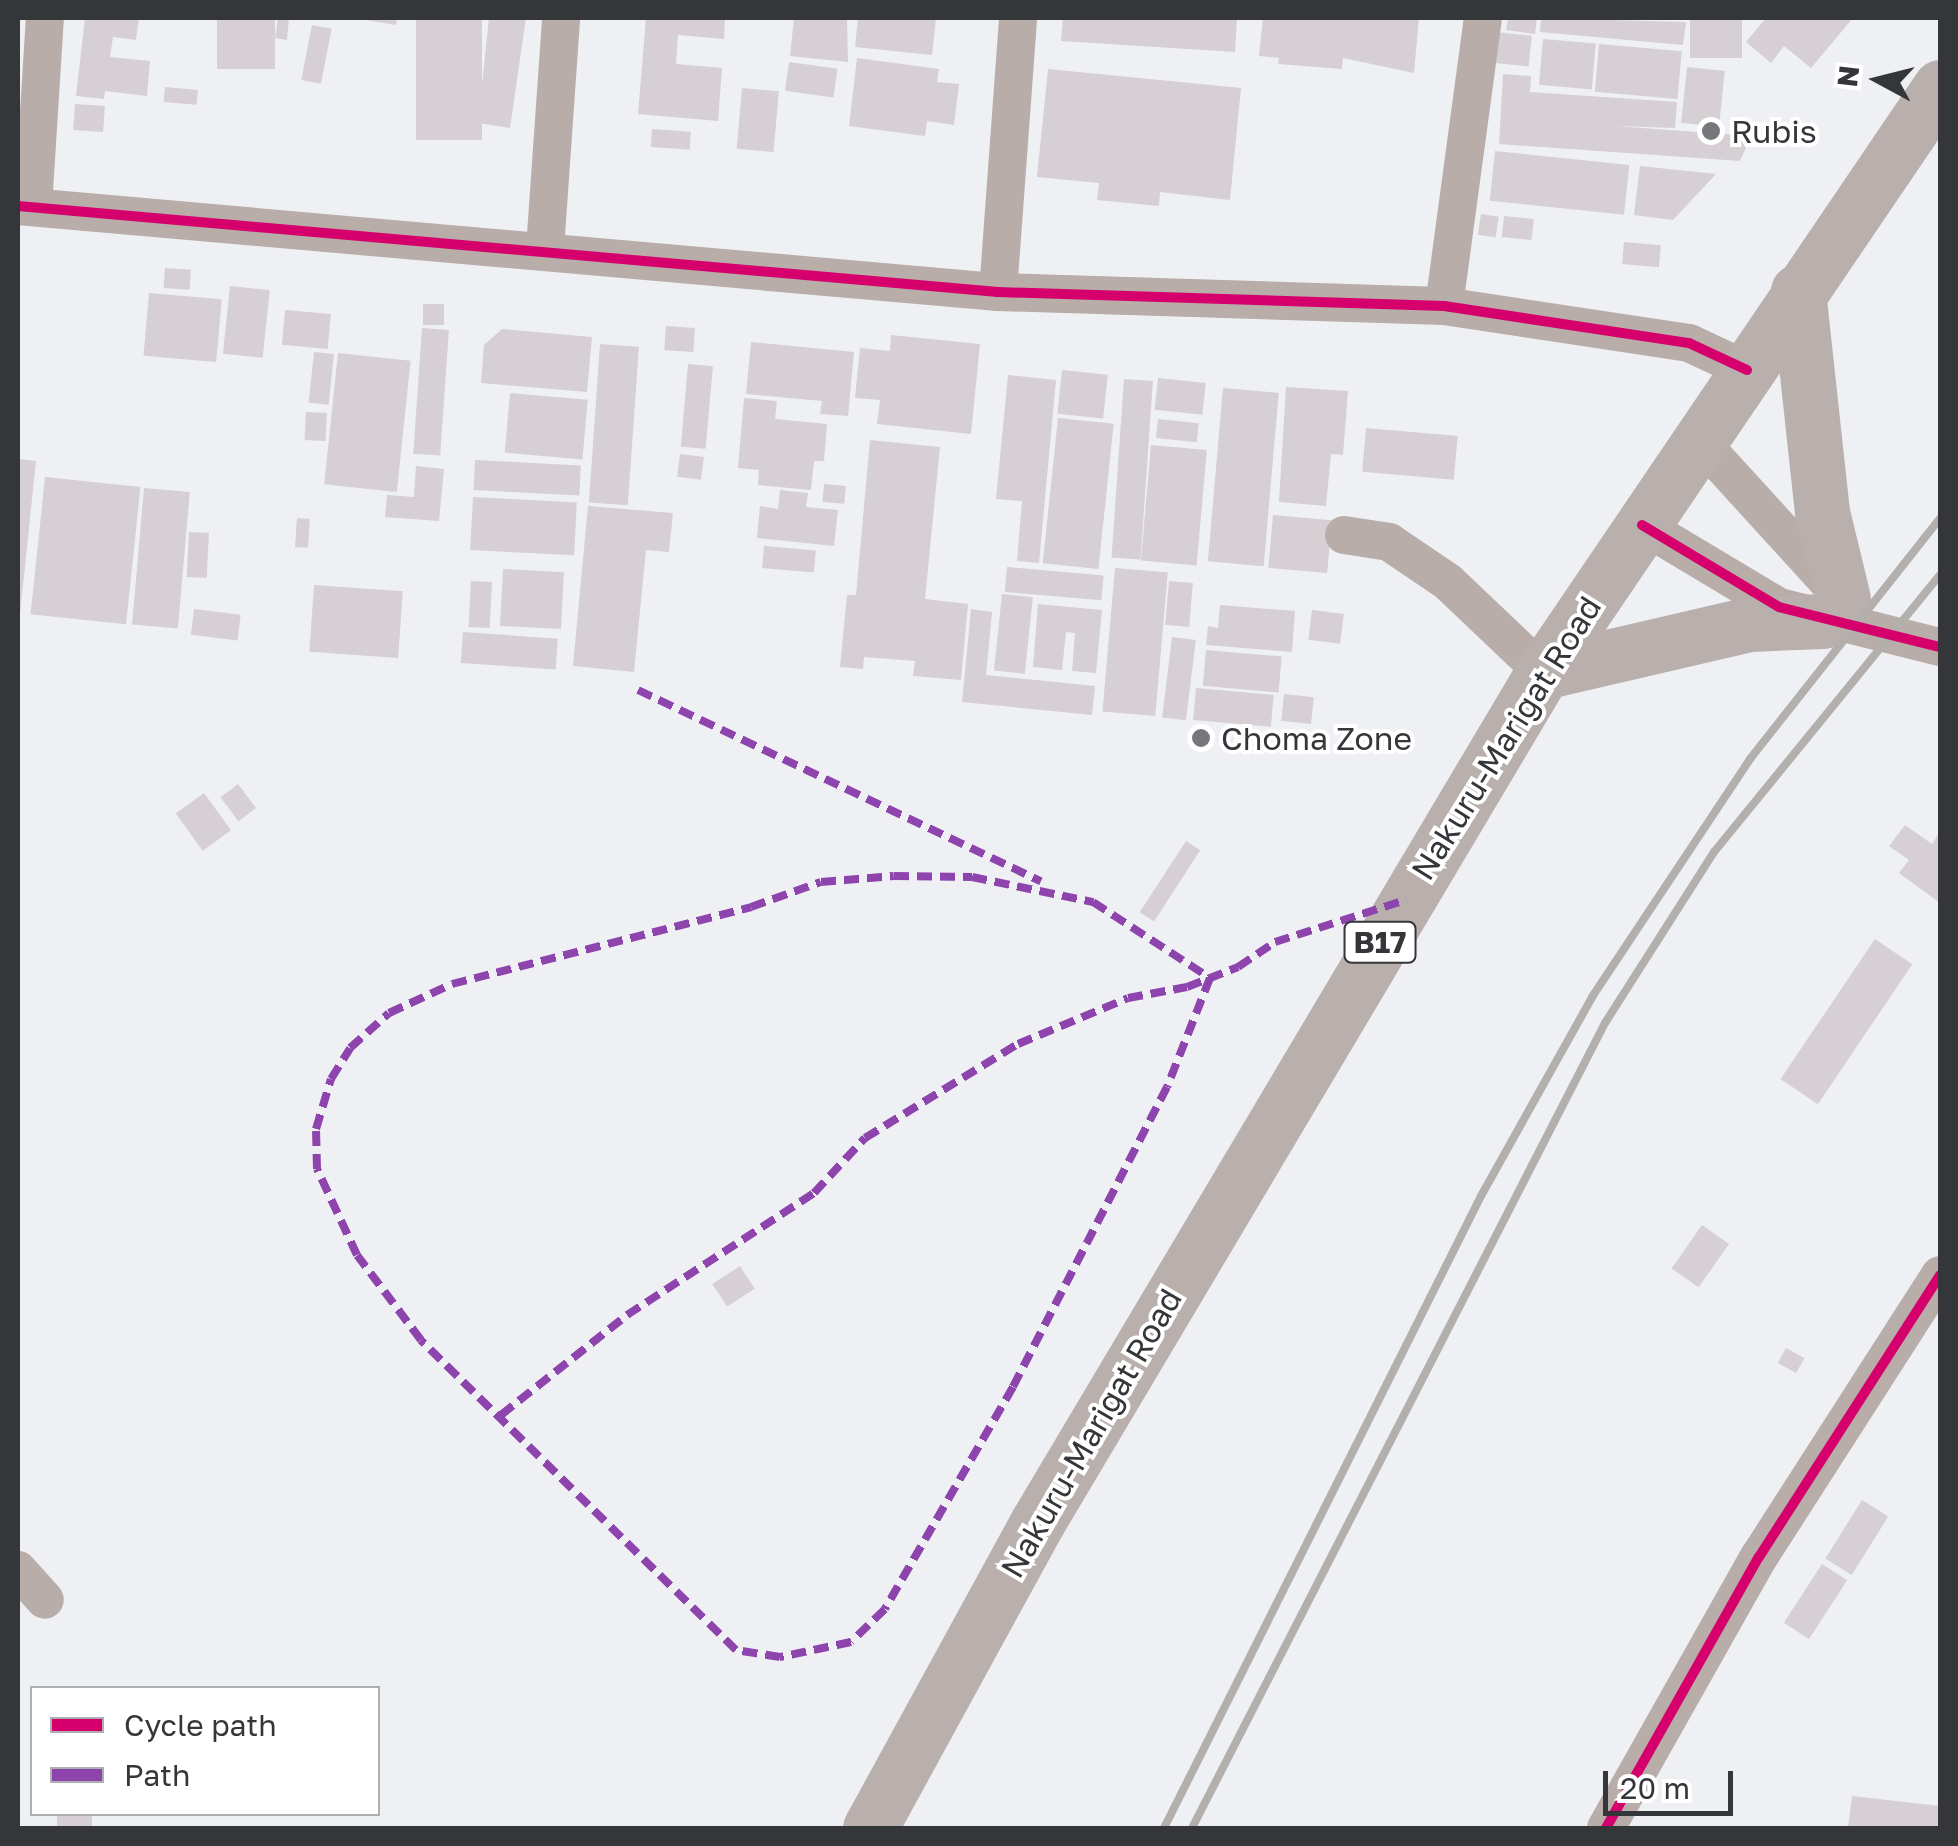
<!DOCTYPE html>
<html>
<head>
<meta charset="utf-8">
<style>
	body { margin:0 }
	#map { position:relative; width:1958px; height:1846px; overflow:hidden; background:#eff0f4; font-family:"Golos Text",sans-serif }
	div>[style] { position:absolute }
	.building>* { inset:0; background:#d6cfd3; transform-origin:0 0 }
	.street>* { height:38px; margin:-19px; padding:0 19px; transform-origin:19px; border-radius:19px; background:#b8ada9 }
	.primary>* { height:55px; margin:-27.5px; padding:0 27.5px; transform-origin:27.5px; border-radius:27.5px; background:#b9afad }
	.rail>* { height:8px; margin:-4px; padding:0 4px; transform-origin:4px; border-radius:4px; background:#b3afad }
	.quiet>* { height:8px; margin-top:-4px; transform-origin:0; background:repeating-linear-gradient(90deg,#8e44ad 0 15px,transparent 0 23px) }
	.cycleway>* { height:10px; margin:-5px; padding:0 5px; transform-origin:5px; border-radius:5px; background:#d6006c }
	.dots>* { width:28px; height:28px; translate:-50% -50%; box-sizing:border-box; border:5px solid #fff; border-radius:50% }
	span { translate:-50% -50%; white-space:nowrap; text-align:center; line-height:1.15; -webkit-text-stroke:8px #fff; paint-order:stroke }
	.shield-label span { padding:2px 8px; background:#fff; border:2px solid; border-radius:8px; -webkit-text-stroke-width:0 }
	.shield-label { font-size:30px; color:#353639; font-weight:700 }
	.poi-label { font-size:32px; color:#353639 }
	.left { translate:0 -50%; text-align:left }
	.street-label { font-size:32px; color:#353639 }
	.frame { position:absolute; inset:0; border:20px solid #353639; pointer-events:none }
	.legend { position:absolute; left:30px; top:1686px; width:350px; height:130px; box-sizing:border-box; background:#fff; border:2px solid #aeafb0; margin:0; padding:12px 18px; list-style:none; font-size:30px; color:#353639 }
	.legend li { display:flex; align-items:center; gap:20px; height:50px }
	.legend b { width:50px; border:2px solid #aeafb0 }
	.north { position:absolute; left:1828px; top:30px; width:100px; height:100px; -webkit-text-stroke:8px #fff; paint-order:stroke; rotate:277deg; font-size:28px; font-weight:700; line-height:40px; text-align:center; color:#353639 }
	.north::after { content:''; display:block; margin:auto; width:35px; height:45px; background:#353639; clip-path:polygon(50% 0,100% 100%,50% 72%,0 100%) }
	.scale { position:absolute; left:1603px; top:1771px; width:130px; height:45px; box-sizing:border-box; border:5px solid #353639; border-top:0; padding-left:12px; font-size:30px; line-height:35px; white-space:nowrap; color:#353639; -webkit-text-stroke:8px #fff; paint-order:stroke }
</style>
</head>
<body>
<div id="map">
	<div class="building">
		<div style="clip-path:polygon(85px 18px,139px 18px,136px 40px,113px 37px,110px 57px,150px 61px,147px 96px,105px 91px,104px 99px,76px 96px)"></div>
		<div style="left:217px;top:18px;width:58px;height:51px"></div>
		<div style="clip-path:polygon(278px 18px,289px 18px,287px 40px,275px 38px)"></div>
		<div style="clip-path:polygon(353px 18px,397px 18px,396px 25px)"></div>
		<div style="left:416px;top:18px;width:66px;height:122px"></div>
		<div style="clip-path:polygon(489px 18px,526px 18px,510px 128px,478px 123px)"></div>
		<div style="clip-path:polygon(646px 18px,725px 18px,724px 39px,678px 35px,676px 64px,722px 68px,718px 121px,638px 114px)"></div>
		<div style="clip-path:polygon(794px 18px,847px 18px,848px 62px,790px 56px)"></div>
		<div style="clip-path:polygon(858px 18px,936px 18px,932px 55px,855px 47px)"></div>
		<div style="clip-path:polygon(1063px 18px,1237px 18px,1235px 52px,1061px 41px)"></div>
		<div style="clip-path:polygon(1263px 18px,1419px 18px,1414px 73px,1343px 58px,1342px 69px,1278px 64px,1279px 58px,1259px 56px)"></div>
		<div style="clip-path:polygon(1508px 18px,1537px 18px,1535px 34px,1506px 30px)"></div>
		<div style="clip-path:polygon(1541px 18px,1686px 22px,1683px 45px,1540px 32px)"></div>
		<div style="left:1690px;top:18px;width:52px;height:40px"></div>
		<div style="clip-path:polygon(1766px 18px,1853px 18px,1811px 68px,1784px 46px,1771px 63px,1746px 42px)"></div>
		<div style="left:312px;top:25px;width:20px;height:56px;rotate:11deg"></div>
		<div style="left:1496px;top:32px;width:36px;height:31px;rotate:6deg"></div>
		<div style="left:1543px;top:39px;width:53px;height:46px;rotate:5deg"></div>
		<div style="left:1599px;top:44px;width:83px;height:48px;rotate:5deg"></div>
		<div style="clip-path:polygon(857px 58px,939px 69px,937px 82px,959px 84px,954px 125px,927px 121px,925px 136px,849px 126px)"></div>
		<div style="left:789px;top:62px;width:49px;height:29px;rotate:8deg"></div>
		<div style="left:1687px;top:67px;width:38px;height:56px;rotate:6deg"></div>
		<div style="clip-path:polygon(1048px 69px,1241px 88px,1230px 200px,1160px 192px,1159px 206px,1097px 200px,1099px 183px,1037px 177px)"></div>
		<div style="clip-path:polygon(1503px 74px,1531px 76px,1530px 92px,1677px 102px,1675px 128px,1615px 126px,1751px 136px,1740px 161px,1499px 144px)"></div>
		<div style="left:165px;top:87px;width:33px;height:15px;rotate:5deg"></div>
		<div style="left:742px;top:88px;width:37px;height:61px;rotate:5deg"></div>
		<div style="left:75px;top:104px;width:30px;height:26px;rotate:4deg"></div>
		<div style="left:652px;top:129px;width:39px;height:18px;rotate:4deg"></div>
		<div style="left:1495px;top:151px;width:135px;height:50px;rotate:6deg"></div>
		<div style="clip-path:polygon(1640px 166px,1716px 174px,1673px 220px,1634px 215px)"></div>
		<div style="left:1481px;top:214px;width:18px;height:21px;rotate:9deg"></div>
		<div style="left:1504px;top:216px;width:30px;height:21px;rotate:6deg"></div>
		<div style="left:1624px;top:242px;width:37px;height:22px;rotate:5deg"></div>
		<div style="left:165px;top:268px;width:26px;height:20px;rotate:4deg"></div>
		<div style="left:230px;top:286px;width:40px;height:68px;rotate:6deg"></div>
		<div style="left:149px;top:293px;width:73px;height:63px;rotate:5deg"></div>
		<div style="left:423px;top:304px;width:21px;height:21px"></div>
		<div style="left:285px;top:310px;width:46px;height:35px;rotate:5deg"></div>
		<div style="left:666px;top:326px;width:29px;height:24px;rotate:4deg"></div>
		<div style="left:422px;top:328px;width:27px;height:126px;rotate:4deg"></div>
		<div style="clip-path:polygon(502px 329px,592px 337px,587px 392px,481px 383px,484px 345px)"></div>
		<div style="clip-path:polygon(891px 335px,980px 344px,971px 434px,877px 424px,880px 400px,855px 398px,860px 348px,890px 351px)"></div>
		<div style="clip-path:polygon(751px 342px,854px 352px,848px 416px,820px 414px,822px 401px,746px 394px)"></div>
		<div style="left:600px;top:344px;width:39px;height:159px;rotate:4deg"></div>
		<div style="left:314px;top:352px;width:20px;height:51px;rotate:6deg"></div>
		<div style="left:338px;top:353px;width:73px;height:132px;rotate:6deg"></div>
		<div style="left:688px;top:364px;width:25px;height:83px;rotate:5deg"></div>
		<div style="left:1062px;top:370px;width:46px;height:44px;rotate:6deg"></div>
		<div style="clip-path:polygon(1008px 375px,1056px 380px,1039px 563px,1017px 561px,1022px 501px,996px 499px)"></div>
		<div style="left:1158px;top:378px;width:48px;height:32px;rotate:6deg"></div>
		<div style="left:1124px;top:379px;width:29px;height:179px;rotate:4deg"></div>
		<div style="clip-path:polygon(1286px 387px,1348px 391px,1343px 455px,1331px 454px,1326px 506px,1279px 502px)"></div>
		<div style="left:1223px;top:388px;width:56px;height:174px;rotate:5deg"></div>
		<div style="left:510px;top:393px;width:78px;height:60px;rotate:5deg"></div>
		<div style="clip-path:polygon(744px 398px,777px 401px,775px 419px,827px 424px,824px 461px,814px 461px,811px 490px,758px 485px,759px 470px,738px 468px)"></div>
		<div style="left:306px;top:412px;width:21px;height:28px;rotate:3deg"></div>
		<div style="left:1058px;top:418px;width:56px;height:146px;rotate:6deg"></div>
		<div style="left:1158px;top:419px;width:41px;height:19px;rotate:6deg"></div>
		<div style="left:1366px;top:428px;width:92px;height:44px;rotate:5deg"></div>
		<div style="clip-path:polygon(870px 440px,940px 447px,925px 599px,968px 604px,961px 680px,913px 676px,915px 661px,864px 657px,863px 669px,840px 667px,847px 595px,856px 595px)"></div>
		<div style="left:1151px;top:445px;width:56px;height:116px;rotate:5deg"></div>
		<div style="left:680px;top:454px;width:24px;height:23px;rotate:7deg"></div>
		<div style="clip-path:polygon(18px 459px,36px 461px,20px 614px,18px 614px)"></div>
		<div style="left:475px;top:460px;width:106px;height:30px;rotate:3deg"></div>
		<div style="clip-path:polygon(416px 466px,444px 469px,439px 521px,385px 517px,387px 495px,414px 497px)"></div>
		<div style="left:45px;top:477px;width:96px;height:138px;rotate:6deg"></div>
		<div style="left:824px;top:484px;width:22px;height:18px;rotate:5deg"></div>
		<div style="left:144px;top:488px;width:46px;height:137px;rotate:5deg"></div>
		<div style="clip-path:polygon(780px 490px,808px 493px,806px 507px,838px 510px,834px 546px,757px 538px,760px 506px,778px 509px)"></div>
		<div style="left:473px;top:497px;width:104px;height:53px;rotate:3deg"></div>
		<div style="clip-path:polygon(588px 506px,673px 513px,669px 552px,646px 550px,634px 672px,573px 666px)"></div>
		<div style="left:1273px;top:515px;width:59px;height:53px;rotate:5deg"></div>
		<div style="left:297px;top:518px;width:13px;height:29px;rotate:4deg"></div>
		<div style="left:189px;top:532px;width:20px;height:45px;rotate:3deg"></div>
		<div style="left:764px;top:546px;width:52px;height:22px;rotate:5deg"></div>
		<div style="left:1007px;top:567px;width:97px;height:25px;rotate:5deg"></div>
		<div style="left:1115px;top:568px;width:53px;height:144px;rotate:5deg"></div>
		<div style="left:503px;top:569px;width:61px;height:57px;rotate:3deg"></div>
		<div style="left:471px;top:581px;width:21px;height:46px;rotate:3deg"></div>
		<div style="left:1169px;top:581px;width:24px;height:44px;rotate:5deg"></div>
		<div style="left:314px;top:585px;width:89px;height:67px;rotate:4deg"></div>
		<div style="left:1002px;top:594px;width:31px;height:77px;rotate:6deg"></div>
		<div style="clip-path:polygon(1038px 604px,1102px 610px,1096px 673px,1072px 671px,1075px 633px,1066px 632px,1062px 670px,1033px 667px)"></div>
		<div style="clip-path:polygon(1220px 605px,1295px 611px,1292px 652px,1206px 645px,1208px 626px,1218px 628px)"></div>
		<div style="left:194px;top:609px;width:47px;height:26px;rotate:7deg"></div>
		<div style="clip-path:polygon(971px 609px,992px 612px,986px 675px,1095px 686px,1092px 715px,962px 702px)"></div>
		<div style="left:1312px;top:610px;width:32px;height:30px;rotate:7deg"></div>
		<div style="left:463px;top:632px;width:95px;height:31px;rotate:4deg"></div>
		<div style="left:1172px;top:637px;width:24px;height:81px;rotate:7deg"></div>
		<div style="left:1206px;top:650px;width:76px;height:36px;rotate:5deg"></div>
		<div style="left:1196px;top:688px;width:78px;height:32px;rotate:5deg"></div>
		<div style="left:1284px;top:694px;width:30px;height:27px;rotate:6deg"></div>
		<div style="left:238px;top:784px;width:30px;height:22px;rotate:53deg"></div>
		<div style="left:204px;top:793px;width:46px;height:35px;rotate:54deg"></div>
		<div style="clip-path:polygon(1905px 825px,1932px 844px,1940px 832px,1940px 903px,1899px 873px,1909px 860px,1889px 846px)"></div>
		<div style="left:1186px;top:841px;width:17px;height:85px;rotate:33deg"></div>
		<div style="left:1875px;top:939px;width:45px;height:169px;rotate:34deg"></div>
		<div style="left:1702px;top:1225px;width:33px;height:53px;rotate:35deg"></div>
		<div style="left:740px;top:1266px;width:27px;height:33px;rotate:57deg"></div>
		<div style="left:1786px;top:1348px;width:21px;height:17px;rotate:29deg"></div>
		<div style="left:1862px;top:1500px;width:31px;height:69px;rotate:32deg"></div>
		<div style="left:1822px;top:1564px;width:30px;height:70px;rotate:33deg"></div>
		<div style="clip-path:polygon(1852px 1796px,1940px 1806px,1940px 1828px,1848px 1828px)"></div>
		<div style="left:57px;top:1814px;width:35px;height:14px"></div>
	</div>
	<div class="street">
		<div style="left:18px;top:206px;width:984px;rotate:5.02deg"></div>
		<div style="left:998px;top:292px;width:446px;rotate:1.8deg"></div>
		<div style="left:1444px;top:306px;width:248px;rotate:8.6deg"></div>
		<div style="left:1689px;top:343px;width:64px;rotate:25deg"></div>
		<div style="left:33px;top:207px;width:189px;rotate:-86.4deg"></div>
		<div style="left:545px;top:249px;width:232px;rotate:-86deg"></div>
		<div style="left:998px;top:292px;width:275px;rotate:-85.8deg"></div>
		<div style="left:1444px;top:306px;width:291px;rotate:-82.3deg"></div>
		<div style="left:1696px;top:437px;width:206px;rotate:47.6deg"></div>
		<div style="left:1642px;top:525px;width:160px;rotate:30.9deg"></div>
		<div style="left:1779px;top:607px;width:166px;rotate:14deg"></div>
		<div style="left:1344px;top:535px;width:46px;rotate:8.8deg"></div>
		<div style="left:1389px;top:542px;width:71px;rotate:34.1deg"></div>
		<div style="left:1448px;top:582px;width:131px;rotate:43.5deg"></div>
		<div style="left:18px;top:1570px;width:40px;rotate:48deg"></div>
		<div style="left:1606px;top:1828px;width:311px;rotate:-60.6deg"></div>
		<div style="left:1759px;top:1557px;width:335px;rotate:-57.3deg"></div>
	</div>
	<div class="primary">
		<div style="left:1798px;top:291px;width:222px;rotate:83.8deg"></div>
		<div style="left:1822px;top:512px;width:89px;rotate:76.4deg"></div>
		<div style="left:1543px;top:672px;width:212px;rotate:-13.1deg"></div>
		<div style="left:1750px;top:624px;width:73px;rotate:-2.4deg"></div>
		<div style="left:870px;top:1828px;width:348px;rotate:-61.3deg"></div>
		<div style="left:1037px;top:1523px;width:990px;rotate:-59.26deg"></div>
		<div style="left:1543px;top:672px;width:707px;rotate:-55.84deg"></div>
	</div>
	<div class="rail">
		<div style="left:1164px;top:1828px;width:707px;rotate:-63.36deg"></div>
		<div style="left:1481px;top:1196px;width:228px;rotate:-60.8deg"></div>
		<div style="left:1592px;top:997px;width:286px;rotate:-56.4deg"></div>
		<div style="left:1750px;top:759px;width:307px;rotate:-51.7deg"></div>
		<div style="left:1192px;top:1828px;width:905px;rotate:-62.84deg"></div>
		<div style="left:1605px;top:1023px;width:203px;rotate:-57.5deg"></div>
		<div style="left:1714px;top:852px;width:357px;rotate:-50.8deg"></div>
	</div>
	<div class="quiet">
		<div style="left:638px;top:690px;width:446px;rotate:25.4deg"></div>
		<div style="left:894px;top:876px;width:78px;rotate:0.7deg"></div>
		<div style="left:972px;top:877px;width:124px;rotate:11.7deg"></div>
		<div style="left:1093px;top:902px;width:140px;rotate:33deg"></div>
		<div style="left:1210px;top:978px;width:117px;rotate:111.5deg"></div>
		<div style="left:1167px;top:1087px;width:337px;rotate:117.2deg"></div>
		<div style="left:1013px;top:1387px;width:256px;rotate:120deg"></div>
		<div style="left:885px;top:1609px;width:47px;rotate:135.9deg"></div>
		<div style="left:851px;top:1642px;width:73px;rotate:168.1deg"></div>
		<div style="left:780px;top:1657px;width:45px;rotate:-171deg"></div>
		<div style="left:736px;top:1650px;width:442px;rotate:-135.5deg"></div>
		<div style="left:421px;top:1340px;width:106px;rotate:-127deg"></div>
		<div style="left:357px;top:1255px;width:95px;rotate:-114.9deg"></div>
		<div style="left:317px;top:1169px;width:40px;rotate:-91.4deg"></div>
		<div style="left:316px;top:1129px;width:52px;rotate:-73.3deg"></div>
		<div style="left:331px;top:1079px;width:36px;rotate:-58deg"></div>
		<div style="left:350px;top:1048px;width:52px;rotate:-41.9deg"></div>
		<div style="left:389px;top:1013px;width:69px;rotate:-24.7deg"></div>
		<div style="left:452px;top:984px;width:309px;rotate:-14.4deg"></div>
		<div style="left:751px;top:907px;width:74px;rotate:-19.7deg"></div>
		<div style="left:821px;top:882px;width:73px;rotate:-4.7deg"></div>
		<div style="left:501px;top:1415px;width:161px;rotate:-38.4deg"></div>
		<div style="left:627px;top:1315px;width:223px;rotate:-33.1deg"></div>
		<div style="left:814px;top:1193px;width:75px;rotate:-47.2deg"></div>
		<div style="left:865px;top:1138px;width:180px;rotate:-31.6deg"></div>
		<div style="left:1018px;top:1044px;width:119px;rotate:-22.7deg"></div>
		<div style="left:1128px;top:998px;width:60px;rotate:-10.6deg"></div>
		<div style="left:1187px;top:987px;width:55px;rotate:-21.4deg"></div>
		<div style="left:1238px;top:967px;width:45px;rotate:-34deg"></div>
		<div style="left:1275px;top:942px;width:138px;rotate:-17.8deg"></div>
	</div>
	<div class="cycleway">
		<div style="left:18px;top:206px;width:984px;rotate:5.02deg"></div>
		<div style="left:998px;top:292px;width:446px;rotate:1.8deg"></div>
		<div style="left:1444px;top:306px;width:248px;rotate:8.6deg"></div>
		<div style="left:1689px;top:343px;width:64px;rotate:25deg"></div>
		<div style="left:1642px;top:525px;width:160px;rotate:30.9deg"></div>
		<div style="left:1779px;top:607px;width:166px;rotate:14deg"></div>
		<div style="left:1606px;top:1828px;width:311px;rotate:-60.6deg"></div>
		<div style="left:1759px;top:1557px;width:335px;rotate:-57.3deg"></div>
	</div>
	<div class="dots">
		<div style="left:1711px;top:131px;background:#76777a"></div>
		<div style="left:1201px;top:738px;background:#76777a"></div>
	</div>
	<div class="shield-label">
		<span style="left:1380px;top:942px">B17</span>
	</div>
	<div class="poi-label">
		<span class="left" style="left:1731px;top:131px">Rubis</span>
		<span class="left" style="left:1221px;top:738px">Choma Zone</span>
	</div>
	<div class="street-label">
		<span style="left:1506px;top:738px;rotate:-58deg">Nakuru-Marigat Road</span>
		<span style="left:1091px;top:1433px;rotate:-60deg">Nakuru-Marigat Road</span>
	</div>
	<div class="frame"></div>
	<ul class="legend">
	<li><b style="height:12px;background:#d6006c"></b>Cycle path</li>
	<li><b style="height:12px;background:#8e44ad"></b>Path</li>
	</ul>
	<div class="north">N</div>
	<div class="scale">20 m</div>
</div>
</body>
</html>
